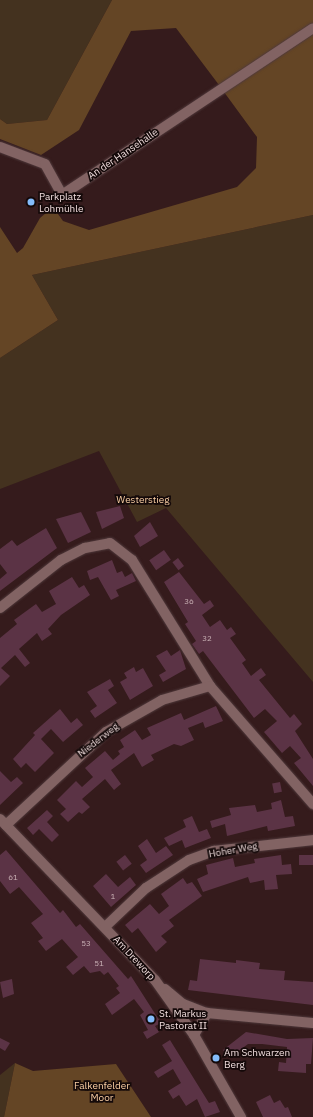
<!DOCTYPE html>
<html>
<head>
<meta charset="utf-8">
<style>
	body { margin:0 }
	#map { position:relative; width:313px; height:1117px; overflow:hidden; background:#351b1c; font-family:"IBM Plex Sans",sans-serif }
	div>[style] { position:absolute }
	.green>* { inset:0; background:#44321f }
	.forest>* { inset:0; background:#644525 }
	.building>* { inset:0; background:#5b3345; transform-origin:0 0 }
	.roads { filter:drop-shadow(0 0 1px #4f393b) drop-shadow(0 0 1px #4f393b) }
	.street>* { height:10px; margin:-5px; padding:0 5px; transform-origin:5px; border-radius:5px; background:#826363 }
	.dots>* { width:11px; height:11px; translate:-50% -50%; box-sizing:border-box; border:2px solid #140909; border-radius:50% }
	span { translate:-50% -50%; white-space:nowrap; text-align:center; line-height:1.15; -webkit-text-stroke:3.5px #140909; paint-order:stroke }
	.number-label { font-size:8px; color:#ccb4b8 }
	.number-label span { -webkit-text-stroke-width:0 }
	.street-label { font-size:10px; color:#f2dfdf }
	.poi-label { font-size:10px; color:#f2dfdf }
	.left { translate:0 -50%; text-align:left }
	.park-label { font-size:10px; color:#fbd0a5 }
</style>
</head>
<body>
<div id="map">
	<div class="green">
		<div style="clip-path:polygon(0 0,112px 0,47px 120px,7px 124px,0 119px)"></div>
		<div style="clip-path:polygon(313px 215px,313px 682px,166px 508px,137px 522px,99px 451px,0 489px,0 358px,58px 320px,32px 275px)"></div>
		<div style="clip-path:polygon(15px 1063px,4px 1117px,0 1117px,0 1075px)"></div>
	</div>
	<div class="forest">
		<div style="clip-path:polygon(112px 0,313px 0,313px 24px,219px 85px,176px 28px,131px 31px,79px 130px,41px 155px,0 139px,0 119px,7px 124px,47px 120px)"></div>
		<div style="clip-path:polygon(313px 33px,313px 215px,32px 275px,58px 320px,0 358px,0 227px,17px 253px,23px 248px,40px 218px,53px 207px,63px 221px,89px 230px,237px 187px,256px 168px,257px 137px,224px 92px)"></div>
		<div style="clip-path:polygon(15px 1063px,33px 1071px,116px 1064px,151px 1117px,4px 1117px)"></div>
	</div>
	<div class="building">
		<div style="clip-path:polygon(120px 506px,124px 518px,102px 529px,96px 512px)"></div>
		<div style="clip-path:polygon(81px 512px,91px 532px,68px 543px,56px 519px)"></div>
		<div style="clip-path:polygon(150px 522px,158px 536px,140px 547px,134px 536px)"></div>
		<div style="clip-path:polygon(46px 528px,57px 548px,0 591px,0 579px,7px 573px,0 564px,0 549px,12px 540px,17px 546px)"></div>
		<div style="left:164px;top:550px;width:12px;height:18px;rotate:55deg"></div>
		<div style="left:178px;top:558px;width:10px;height:7px;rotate:53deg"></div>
		<div style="clip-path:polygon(112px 560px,117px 573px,122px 571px,125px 577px,132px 573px,136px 581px,116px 590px,119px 596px,111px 600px,98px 577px,90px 580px,87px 571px)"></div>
		<div style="clip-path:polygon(179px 572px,204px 604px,210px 600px,214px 606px,202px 615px,210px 627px,220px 620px,227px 630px,231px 627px,236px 634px,230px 638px,246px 660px,242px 663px,251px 676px,261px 668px,266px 675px,259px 680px,290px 718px,294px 714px,302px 724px,295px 731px,313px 759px,313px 786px,294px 763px,301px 758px,290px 746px,282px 753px,264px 732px,277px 721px,265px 709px,254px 718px,203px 651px,199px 654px,192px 644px,196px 641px,185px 624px,188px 622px,164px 582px)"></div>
		<div style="clip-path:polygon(72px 577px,79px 588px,84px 585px,90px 595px,61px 615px,48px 629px,52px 634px,42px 641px,37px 633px,19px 649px,30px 663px,25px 667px,15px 655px,1px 668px,10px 676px,0 686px,0 638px,17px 624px,14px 620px,36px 604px,42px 612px,56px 604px,49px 591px)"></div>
		<div style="clip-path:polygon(167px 650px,171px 656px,180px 650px,186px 669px,163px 682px,159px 675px,166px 671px,156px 656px)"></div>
		<div style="clip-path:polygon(134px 667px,136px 672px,143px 668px,153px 686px,130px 700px,120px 682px,127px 678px,124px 673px)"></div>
		<div style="clip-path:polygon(110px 679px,114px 686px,108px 690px,117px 703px,95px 718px,90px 711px,97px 706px,87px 692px)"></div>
		<div style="clip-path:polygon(216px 706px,223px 721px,205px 728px,203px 722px,188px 728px,194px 740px,181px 746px,174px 744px,151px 755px,154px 760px,142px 767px,134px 753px,111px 770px,121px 784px,114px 790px,105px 779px,82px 799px,90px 807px,82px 814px,79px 812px,68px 822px,60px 814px,66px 809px,57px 800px,76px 781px,82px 787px,93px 777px,85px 768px,105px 751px,113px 760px,120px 754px,118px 751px,124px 747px,120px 740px,135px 730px,142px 740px,151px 735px,147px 728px,181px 713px,184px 720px)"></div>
		<div style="clip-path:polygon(60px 709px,71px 723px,77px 718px,83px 725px,63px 742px,51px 729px,41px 739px,54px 753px,35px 772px,26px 763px,21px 768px,13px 759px,35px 735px,33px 733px)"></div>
		<div style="clip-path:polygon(0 771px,11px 782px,17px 777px,23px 783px,0 805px)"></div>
		<div style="left:280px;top:782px;width:10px;height:8px;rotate:79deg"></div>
		<div style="clip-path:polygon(281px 800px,285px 817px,293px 816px,295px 826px,268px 831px,267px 826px,227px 836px,225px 824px,212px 828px,210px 821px,231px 815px,229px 808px,255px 805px,257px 812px,272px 809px,271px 803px)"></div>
		<div style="clip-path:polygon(47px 810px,53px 816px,47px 822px,59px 835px,52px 842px,39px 829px,33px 835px,27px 828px)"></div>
		<div style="clip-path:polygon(192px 816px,199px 832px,207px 829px,211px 838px,185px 848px,182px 840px,169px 846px,164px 838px,186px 827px,183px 820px)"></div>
		<div style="clip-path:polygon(147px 839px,156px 853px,166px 846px,173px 855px,146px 873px,140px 865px,147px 860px,138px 846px)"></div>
		<div style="clip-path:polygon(6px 850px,60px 913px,63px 910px,76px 927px,80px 924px,128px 979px,131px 976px,161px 1023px,155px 1026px,159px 1032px,147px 1039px,143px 1032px,148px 1030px,140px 1015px,144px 1012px,134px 999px,112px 1015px,105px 1004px,120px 993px,116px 988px,119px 986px,108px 972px,104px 975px,100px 971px,90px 973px,84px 966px,73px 975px,66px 967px,78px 957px,62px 939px,46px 951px,38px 941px,43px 938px,31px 923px,43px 914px,19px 887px,10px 894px,0 881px,0 855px)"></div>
		<div style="left:125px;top:855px;width:11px;height:11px;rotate:52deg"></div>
		<div style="clip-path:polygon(281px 855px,282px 865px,291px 864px,292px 874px,276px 875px,278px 889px,265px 890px,264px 880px,250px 883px,248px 877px,203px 892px,197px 879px,208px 874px,206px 865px,233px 858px,235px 867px,255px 863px,254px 859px)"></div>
		<div style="left:299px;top:855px;width:14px;height:10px"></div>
		<div style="clip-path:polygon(106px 874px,118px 887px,130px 877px,136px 885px,111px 907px,93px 886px)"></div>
		<div style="clip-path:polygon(183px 878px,187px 884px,192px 882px,202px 896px,169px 920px,174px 926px,161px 936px,167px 942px,156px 952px,138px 928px,132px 933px,125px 925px,150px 904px,159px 914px,169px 906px,161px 894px)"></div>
		<div style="clip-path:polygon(200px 959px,236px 963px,236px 960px,260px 963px,259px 969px,285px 971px,284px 980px,313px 982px,313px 1005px,188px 990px,190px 980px,197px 981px)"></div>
		<div style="clip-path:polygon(12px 979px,14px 994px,3px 998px,0 982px)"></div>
		<div style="clip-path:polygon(246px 1032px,287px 1039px,313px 1038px,311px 1064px,306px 1064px,306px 1073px,278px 1071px,279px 1062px,286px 1063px,287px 1047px,262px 1044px,248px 1044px,229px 1058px,223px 1050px)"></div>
		<div style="clip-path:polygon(0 1038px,10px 1043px,5px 1051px,0 1048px)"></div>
		<div style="clip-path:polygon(170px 1040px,209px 1103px,215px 1101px,220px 1112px,205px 1117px,197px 1099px,186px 1106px,179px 1095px,173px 1099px,168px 1091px,181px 1083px,173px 1069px,158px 1078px,154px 1072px,172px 1061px,162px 1045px)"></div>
		<div style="clip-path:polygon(270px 1095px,274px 1103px,280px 1100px,285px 1108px,288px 1107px,292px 1117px,263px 1117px,256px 1102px)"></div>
	</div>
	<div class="roads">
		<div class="street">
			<div style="left:0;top:147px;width:48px;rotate:20.7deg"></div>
			<div style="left:45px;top:164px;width:35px;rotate:61deg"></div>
			<div style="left:62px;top:195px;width:301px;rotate:-33.6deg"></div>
			<div style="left:0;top:608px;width:78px;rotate:-38.2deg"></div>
			<div style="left:61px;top:560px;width:27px;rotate:-27deg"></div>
			<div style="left:85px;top:548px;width:25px;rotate:-11deg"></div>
			<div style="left:110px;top:543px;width:28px;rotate:38deg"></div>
			<div style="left:132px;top:560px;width:148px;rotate:58.2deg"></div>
			<div style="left:210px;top:686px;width:157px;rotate:48.9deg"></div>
			<div style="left:0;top:819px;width:223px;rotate:46.1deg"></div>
			<div style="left:155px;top:980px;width:67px;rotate:54.7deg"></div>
			<div style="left:194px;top:1035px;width:95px;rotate:60.2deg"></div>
			<div style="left:6px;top:825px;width:137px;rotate:-42.9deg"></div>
			<div style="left:106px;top:732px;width:64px;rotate:-29.7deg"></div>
			<div style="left:162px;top:700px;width:50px;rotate:-16.3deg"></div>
			<div style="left:105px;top:927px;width:57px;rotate:-43.6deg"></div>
			<div style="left:146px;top:888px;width:51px;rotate:-33.1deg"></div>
			<div style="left:189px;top:860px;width:27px;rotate:-20deg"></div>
			<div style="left:214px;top:851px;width:100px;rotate:-6.3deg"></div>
			<div style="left:165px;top:989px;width:23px;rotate:40deg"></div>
			<div style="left:183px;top:1004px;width:26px;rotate:21deg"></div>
			<div style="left:207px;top:1013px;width:106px;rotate:5.4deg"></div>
			<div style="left:194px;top:1035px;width:26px;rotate:-59deg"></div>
		</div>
	</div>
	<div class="dots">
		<div style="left:31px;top:202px;background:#84bcfb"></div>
		<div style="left:151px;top:1019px;background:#84bcfb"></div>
		<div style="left:216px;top:1058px;background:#84bcfb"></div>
	</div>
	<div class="number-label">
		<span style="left:189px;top:602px">36</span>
		<span style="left:207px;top:639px">32</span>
		<span style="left:13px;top:878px">61</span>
		<span style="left:113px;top:897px">1</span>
		<span style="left:86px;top:944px">53</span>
		<span style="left:99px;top:964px">51</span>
	</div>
	<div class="street-label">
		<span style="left:123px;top:154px;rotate:-34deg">An der Hansehalle</span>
		<span style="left:98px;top:740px;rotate:-38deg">Niederweg</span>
		<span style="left:233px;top:850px;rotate:-10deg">Hoher Weg</span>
		<span style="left:134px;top:958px;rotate:47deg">Am Dreworp</span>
	</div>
	<div class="poi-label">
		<span class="left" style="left:39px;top:202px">Parkplatz<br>Lohmühle</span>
		<span class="left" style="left:159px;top:1019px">St. Markus<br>Pastorat II</span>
		<span class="left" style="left:224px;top:1058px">Am Schwarzen<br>Berg</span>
	</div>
	<div class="park-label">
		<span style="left:143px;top:500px">Westerstieg</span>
		<span style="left:102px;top:1091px">Falkenfelder<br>Moor</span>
	</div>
</div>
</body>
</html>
